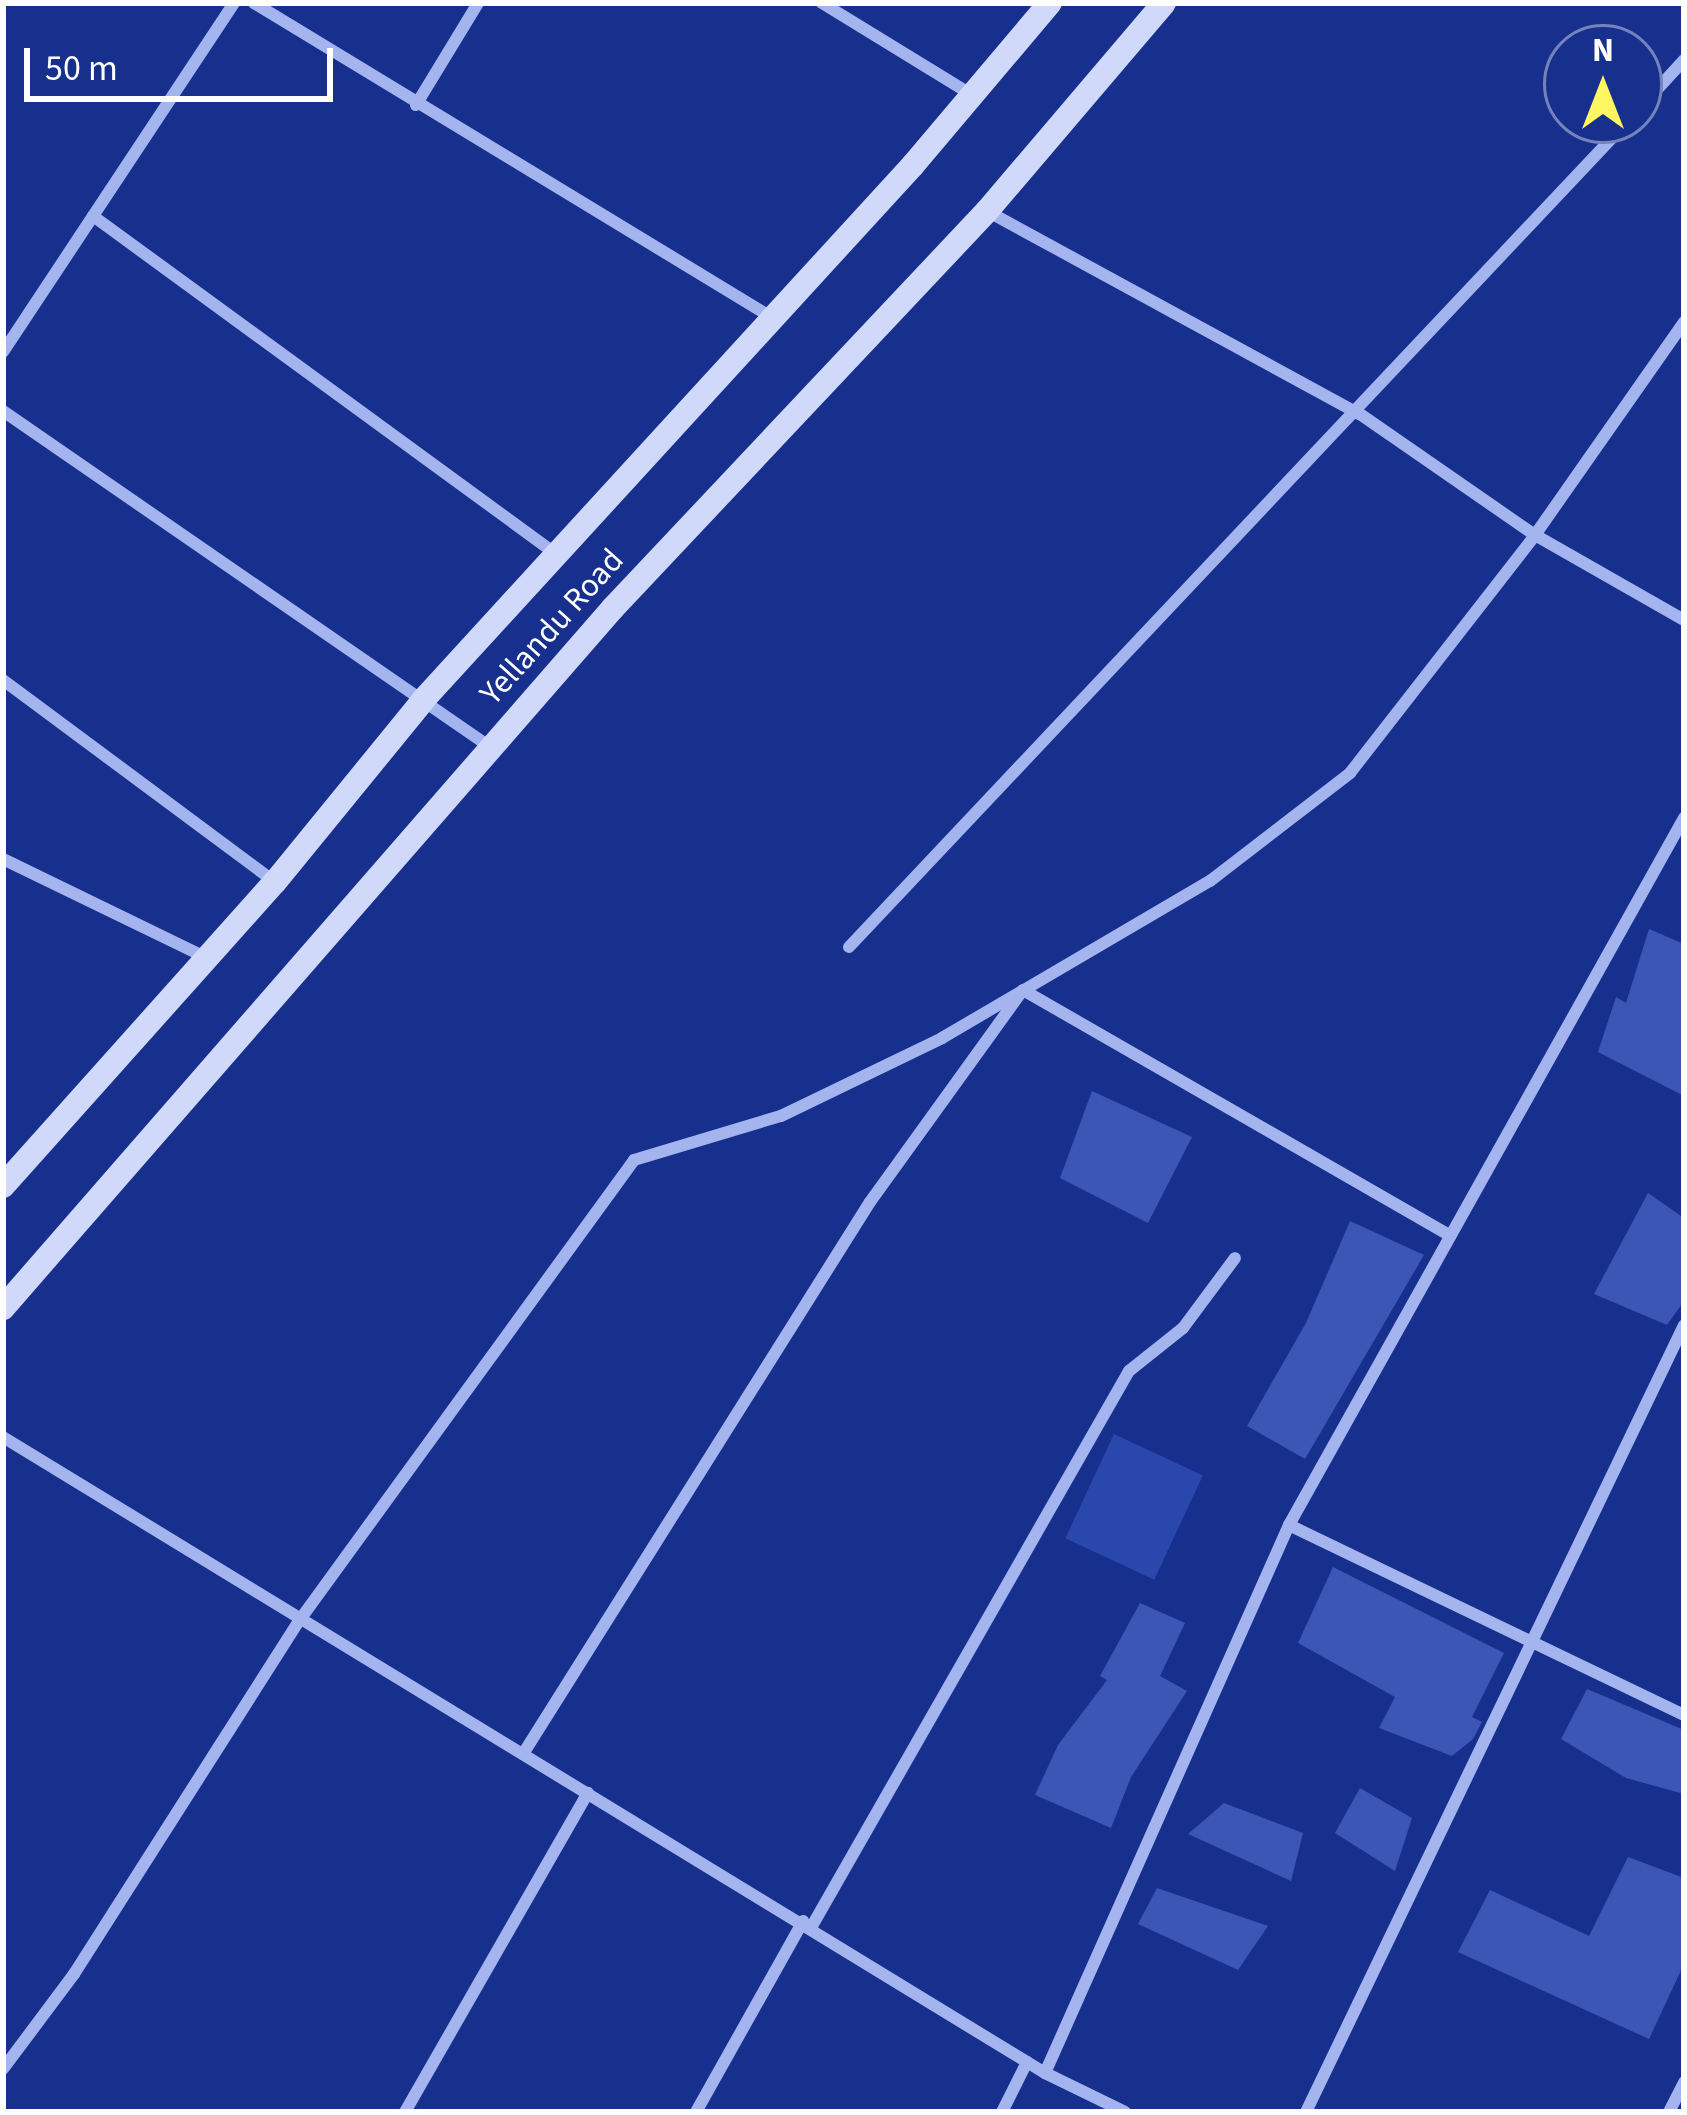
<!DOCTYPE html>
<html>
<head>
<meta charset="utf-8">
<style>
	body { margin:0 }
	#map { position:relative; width:1687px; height:2115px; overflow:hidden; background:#17308e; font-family:"Source Sans 3",sans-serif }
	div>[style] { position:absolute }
	.green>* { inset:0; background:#2a47ad; transform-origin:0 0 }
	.building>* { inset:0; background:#3c56b5 }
	.minor>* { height:12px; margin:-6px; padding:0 6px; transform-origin:6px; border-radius:6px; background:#a4b4ef }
	.secondary>* { height:24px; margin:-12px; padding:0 12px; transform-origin:12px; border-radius:12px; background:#d1d9fb }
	span { translate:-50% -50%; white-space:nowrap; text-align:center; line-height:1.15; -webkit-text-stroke:10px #17308e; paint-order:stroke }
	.street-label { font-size:33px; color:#fff }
	.frame { position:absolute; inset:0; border:6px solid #fff; pointer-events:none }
	.north { position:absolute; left:1543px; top:24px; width:120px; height:120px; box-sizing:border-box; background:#17308e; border:3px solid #7483bb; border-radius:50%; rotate:0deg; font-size:33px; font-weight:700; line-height:48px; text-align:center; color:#fff }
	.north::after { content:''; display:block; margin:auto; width:42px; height:54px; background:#fff662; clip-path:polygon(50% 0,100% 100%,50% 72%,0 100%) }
	.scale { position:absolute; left:24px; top:48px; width:309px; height:54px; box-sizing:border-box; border:6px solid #fff; border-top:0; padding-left:15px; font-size:36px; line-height:42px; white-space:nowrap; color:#fff; -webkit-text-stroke:9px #17308e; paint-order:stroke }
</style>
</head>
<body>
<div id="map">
	<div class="green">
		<div style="left:1114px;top:1434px;width:98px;height:115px;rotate:25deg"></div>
	</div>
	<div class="building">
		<div style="clip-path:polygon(1649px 929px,1684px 944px,1684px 1096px,1598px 1052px,1616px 997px,1626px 1003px)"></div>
		<div style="clip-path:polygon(1092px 1091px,1192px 1137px,1148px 1223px,1060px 1178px)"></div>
		<div style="clip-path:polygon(1648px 1193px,1684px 1218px,1684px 1301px,1667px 1325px,1594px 1294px)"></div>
		<div style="clip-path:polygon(1350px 1221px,1424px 1255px,1305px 1459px,1247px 1426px,1306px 1323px)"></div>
		<div style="clip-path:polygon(1333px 1567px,1504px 1653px,1472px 1717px,1482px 1722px,1473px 1739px,1452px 1756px,1379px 1728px,1395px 1697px,1298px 1643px)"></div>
		<div style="clip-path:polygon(1140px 1603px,1185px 1623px,1160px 1676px,1187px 1691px,1131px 1777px,1111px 1828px,1035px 1795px,1058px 1745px,1107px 1680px,1100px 1676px)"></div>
		<div style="clip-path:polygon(1587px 1689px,1684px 1730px,1684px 1794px,1626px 1778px,1561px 1739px)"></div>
		<div style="clip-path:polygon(1360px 1788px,1412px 1818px,1395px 1871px,1335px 1833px)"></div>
		<div style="clip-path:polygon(1224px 1803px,1303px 1833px,1291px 1881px,1188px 1834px)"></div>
		<div style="clip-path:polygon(1628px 1857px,1684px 1878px,1684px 1964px,1649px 2039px,1458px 1952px,1490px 1890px,1589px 1936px)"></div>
		<div style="clip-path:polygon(1157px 1888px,1268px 1926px,1238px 1970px,1138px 1924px)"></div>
	</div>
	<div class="minor">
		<div style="left:254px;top:3px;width:605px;rotate:31.27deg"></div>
		<div style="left:822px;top:3px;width:172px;rotate:31.5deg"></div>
		<div style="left:416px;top:105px;width:119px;rotate:-58.7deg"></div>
		<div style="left:1639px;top:109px;width:67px;rotate:-47.4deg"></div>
		<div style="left:987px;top:211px;width:425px;rotate:28.6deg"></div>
		<div style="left:1360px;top:414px;width:213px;rotate:34.7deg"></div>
		<div style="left:1535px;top:535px;width:172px;rotate:29.7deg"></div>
		<div style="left:93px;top:216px;width:573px;rotate:36.13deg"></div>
		<div style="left:3px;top:352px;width:419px;rotate:-56.5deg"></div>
		<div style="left:3px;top:411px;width:592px;rotate:34.6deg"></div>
		<div style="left:3px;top:680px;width:339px;rotate:36.6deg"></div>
		<div style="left:3px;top:859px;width:227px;rotate:25.9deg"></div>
		<div style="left:849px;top:947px;width:1137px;rotate:-46.68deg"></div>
		<div style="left:3px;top:1437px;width:1221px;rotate:31.4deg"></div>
		<div style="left:1045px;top:2073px;width:89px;rotate:26deg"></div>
		<div style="left:1289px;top:1525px;width:438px;rotate:25.7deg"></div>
		<div style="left:523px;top:1754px;width:652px;rotate:-57.85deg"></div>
		<div style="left:870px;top:1202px;width:261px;rotate:-54.2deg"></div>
		<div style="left:1023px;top:990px;width:493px;rotate:29.9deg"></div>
		<div style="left:812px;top:1926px;width:639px;rotate:-60.27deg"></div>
		<div style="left:1129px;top:1371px;width:69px;rotate:-38.5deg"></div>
		<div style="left:1183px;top:1328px;width:87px;rotate:-53.4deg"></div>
		<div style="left:3px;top:2069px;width:119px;rotate:-53.2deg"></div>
		<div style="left:74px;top:1974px;width:419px;rotate:-57.5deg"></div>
		<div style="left:299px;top:1621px;width:570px;rotate:-53.99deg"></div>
		<div style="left:634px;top:1160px;width:153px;rotate:-16.7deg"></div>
		<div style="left:781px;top:1116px;width:179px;rotate:-25.8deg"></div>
		<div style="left:942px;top:1038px;width:311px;rotate:-30.4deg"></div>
		<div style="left:1210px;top:881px;width:177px;rotate:-37.6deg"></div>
		<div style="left:1350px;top:773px;width:301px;rotate:-52.1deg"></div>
		<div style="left:1535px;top:535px;width:260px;rotate:-55deg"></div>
		<div style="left:1045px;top:2073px;width:600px;rotate:-66deg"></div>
		<div style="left:1289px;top:1525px;width:810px;rotate:-60.81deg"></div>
		<div style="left:405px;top:2112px;width:368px;rotate:-60.2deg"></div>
		<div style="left:696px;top:2112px;width:219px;rotate:-60.7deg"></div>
		<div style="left:1002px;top:2112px;width:56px;rotate:-63.4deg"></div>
		<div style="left:1306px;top:2112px;width:873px;rotate:-64.34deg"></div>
		<div style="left:1669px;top:2112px;width:34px;rotate:-63deg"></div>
	</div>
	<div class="secondary">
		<div style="left:3px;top:1186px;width:408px;rotate:-48.2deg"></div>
		<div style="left:275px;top:882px;width:236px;rotate:-50.8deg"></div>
		<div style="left:424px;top:699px;width:724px;rotate:-47.52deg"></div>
		<div style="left:913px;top:165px;width:212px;rotate:-49.8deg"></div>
		<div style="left:3px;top:1308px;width:928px;rotate:-48.93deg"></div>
		<div style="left:613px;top:608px;width:545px;rotate:-46.71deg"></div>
		<div style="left:987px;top:211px;width:273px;rotate:-49.6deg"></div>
	</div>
	<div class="street-label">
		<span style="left:552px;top:627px;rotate:-48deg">Yellandu Road</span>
	</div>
	<div class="frame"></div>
	<div class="north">N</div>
	<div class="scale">50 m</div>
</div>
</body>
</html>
